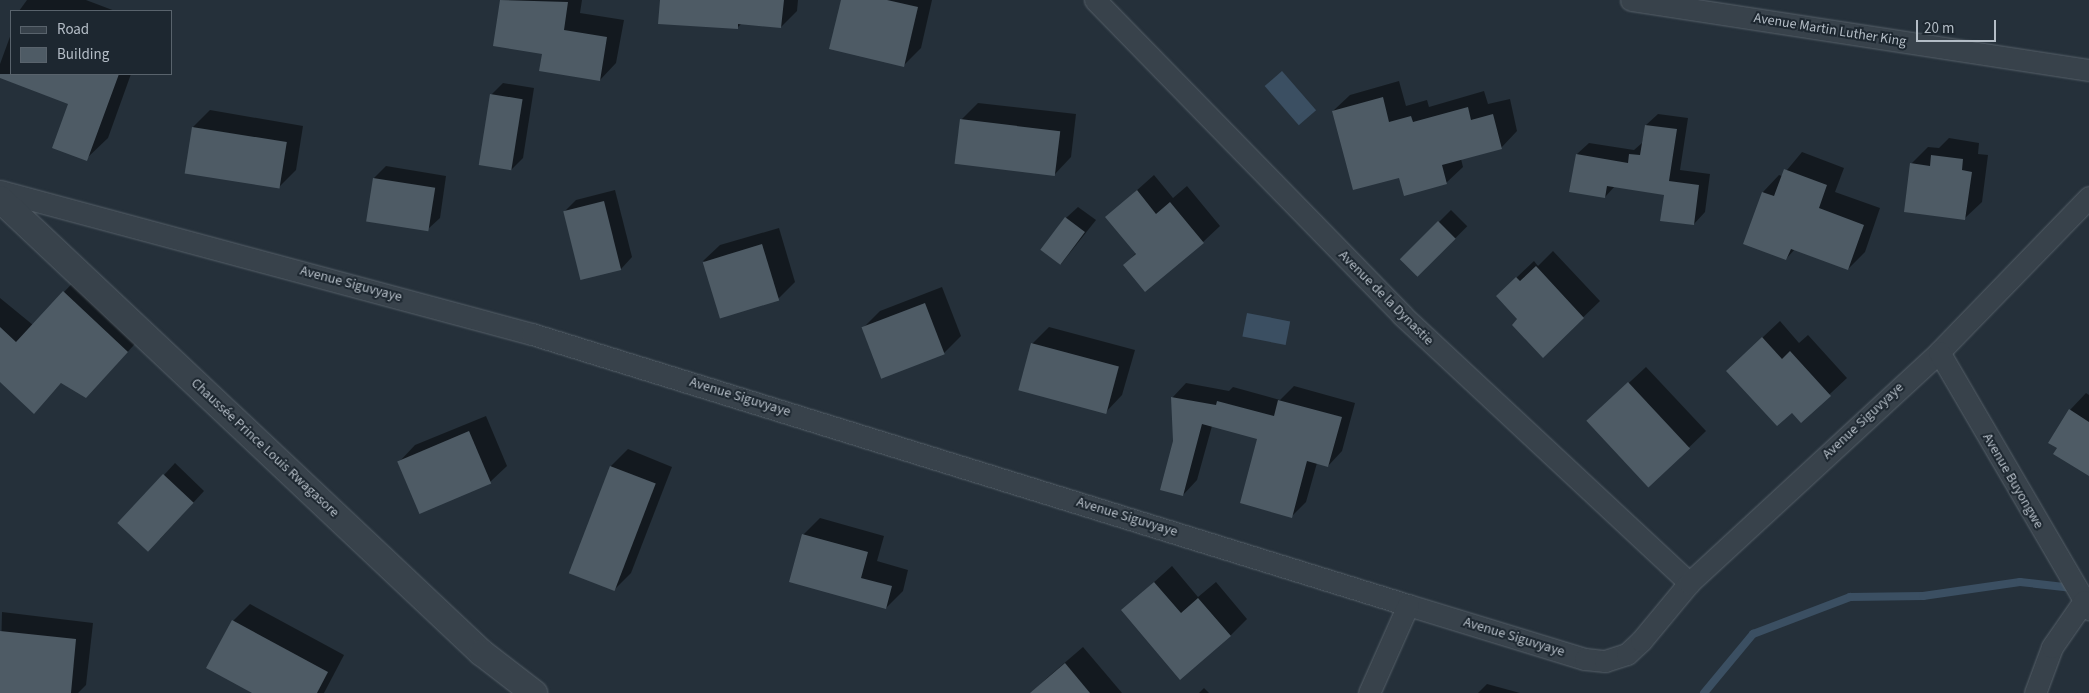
<!DOCTYPE html>
<html>
<head>
<meta charset="utf-8">
<style>
	body { margin:0 }
	#map { position:relative; width:2089px; height:693px; overflow:hidden; background:#25303a; font-family:"Source Sans 3",sans-serif }
	div>[style] { position:absolute }
	.water>* { inset:0; background:#3b4f62; transform-origin:0 0 }
	.shadow>* { inset:0; background:#0007; transform-origin:0 0 }
	.stream>* { height:8px; margin:-4px; padding:0 4px; transform-origin:4px; border-radius:4px; background:#3b4f62 }
	.building>* { inset:0; background:#4e5b65; transform-origin:0 0 }
	.roads { filter:drop-shadow(0 0 1px #566069) drop-shadow(0 0 1px #566069) }
	.minor>* { height:21px; margin:-10.5px; padding:0 10.5px; transform-origin:10.5px; border-radius:10.5px; background:#38424b }
	.tertiary>* { height:26px; margin:-13px; padding:0 13px; transform-origin:13px; border-radius:13px; background:#38424b }
	span { translate:-50% -50%; white-space:nowrap; text-align:center; line-height:1.15; -webkit-text-stroke:4px #1d2730; paint-order:stroke }
	.street-label { font-size:14px; color:#b4bdc6 }
	.legend { position:absolute; left:10px; top:10px; width:162px; height:65px; box-sizing:border-box; background:#1d2730; border:1px solid #59636c; margin:0; padding:6px 9px; list-style:none; font-size:15px; color:#b4bdc6 }
	.legend li { display:flex; align-items:center; gap:10px; height:25px }
	.legend b { width:25px; border:1px solid #59636c }
	.scale { position:absolute; left:1916px; top:20px; width:80px; height:22px; box-sizing:border-box; border:2px solid #b4bdc6; border-top:0; padding-left:6px; font-size:15px; line-height:18px; white-space:nowrap; color:#b4bdc6; -webkit-text-stroke:4px #1d2730; paint-order:stroke }
</style>
</head>
<body>
<div id="map">
	<div class="water">
		<div style="left:1282px;top:71px;width:52px;height:23px;rotate:49deg"></div>
		<div style="left:1247px;top:313px;width:44px;height:24px;rotate:11deg"></div>
	</div>
	<div class="shadow">
		<div style="clip-path:polygon(27px 0,86px 0,115px 11px,19px 11px)"></div>
		<div style="clip-path:polygon(501px 0,582px 0,580px 13px,624px 20px,616px 63px,600px 80px,543px 53px,494px 45px)"></div>
		<div style="clip-path:polygon(661px 0,798px 0,797px 11px,781px 27px,742px 23px,737px 28px)"></div>
		<div style="clip-path:polygon(842px 0,932px 0,921px 48px,904px 65px)"></div>
		<div style="clip-path:polygon(11px 34px,11px 74px,131px 74px,108px 138px,86px 159px,70px 103px,0 76px,0 64px)"></div>
		<div style="clip-path:polygon(1399px 81px,1406px 106px,1427px 100px,1429px 107px,1484px 91px,1488px 104px,1510px 99px,1517px 131px,1501px 148px,1461px 159px,1463px 167px,1446px 183px,1400px 177px,1333px 111px,1350px 95px)"></div>
		<div style="clip-path:polygon(503px 83px,534px 88px,523px 158px,511px 170px,491px 95px)"></div>
		<div style="clip-path:polygon(978px 103px,1076px 114px,1071px 157px,1055px 174px,961px 120px)"></div>
		<div style="clip-path:polygon(210px 110px,303px 126px,296px 170px,279px 187px,193px 127px)"></div>
		<div style="clip-path:polygon(1658px 114px,1688px 118px,1680px 170px,1710px 174px,1705px 212px,1694px 224px,1665px 194px,1615px 186px,1605px 197px,1571px 191px,1577px 154px,1589px 143px,1634px 150px,1642px 143px,1646px 125px)"></div>
		<div style="clip-path:polygon(1949px 138px,1979px 143px,1978px 154px,1988px 155px,1982px 202px,1965px 218px,1911px 164px,1928px 147px,1939px 148px)"></div>
		<div style="clip-path:polygon(1802px 152px,1844px 168px,1835px 192px,1880px 208px,1865px 252px,1848px 269px,1795px 249px,1786px 259px,1763px 192px,1779px 175px,1782px 176px)"></div>
		<div style="clip-path:polygon(386px 166px,446px 176px,440px 218px,428px 229px,367px 220px,374px 178px)"></div>
		<div style="clip-path:polygon(1154px 175px,1173px 198px,1187px 186px,1220px 226px,1203px 242px,1125px 265px,1136px 253px,1107px 217px)"></div>
		<div style="clip-path:polygon(615px 190px,632px 257px,621px 269px,564px 212px,576px 200px)"></div>
		<div style="clip-path:polygon(1078px 207px,1096px 220px,1061px 264px,1066px 218px)"></div>
		<div style="left:1451px;top:210px;width:23px;height:69px;rotate:45deg"></div>
		<div style="clip-path:polygon(779px 228px,795px 282px,778px 299px,703px 261px,720px 245px)"></div>
		<div style="clip-path:polygon(1553px 251px,1600px 301px,1543px 356px,1519px 319px,1514px 280px,1534px 261px,1538px 266px)"></div>
		<div style="clip-path:polygon(80px 275px,144px 334px,102px 380px,62px 382px,34px 412px,0 380px,0 298px,33px 325px)"></div>
		<div style="clip-path:polygon(942px 287px,961px 336px,944px 353px,863px 328px,880px 311px)"></div>
		<div style="clip-path:polygon(1780px 321px,1799px 343px,1808px 335px,1847px 378px,1801px 421px,1745px 354px)"></div>
		<div style="clip-path:polygon(1049px 327px,1135px 350px,1122px 395px,1106px 412px,1032px 344px)"></div>
		<div style="clip-path:polygon(1646px 367px,1706px 431px,1649px 486px,1605px 405px)"></div>
		<div style="clip-path:polygon(1186px 383px,1229px 391px,1233px 387px,1280px 400px,1294px 386px,1355px 403px,1342px 451px,1328px 466px,1317px 463px,1306px 502px,1292px 516px,1259px 438px,1212px 426px,1197px 480px,1183px 495px,1174px 441px,1172px 398px)"></div>
		<div style="clip-path:polygon(2086px 393px,2089px 395px,2089px 475px,2059px 448px,2070px 410px)"></div>
		<div style="clip-path:polygon(486px 416px,507px 466px,490px 482px,399px 462px,415px 445px)"></div>
		<div style="clip-path:polygon(628px 449px,672px 467px,631px 573px,614px 590px,570px 573px,611px 466px)"></div>
		<div style="clip-path:polygon(175px 463px,204px 491px,160px 539px,164px 475px)"></div>
		<div style="clip-path:polygon(820px 518px,884px 536px,877px 561px,908px 570px,903px 591px,886px 608px,803px 535px)"></div>
		<div style="clip-path:polygon(1172px 566px,1198px 597px,1216px 582px,1247px 619px,1230px 636px,1123px 610px)"></div>
		<div style="clip-path:polygon(250px 604px,344px 655px,324px 693px,254px 693px,233px 621px)"></div>
		<div style="clip-path:polygon(2px 612px,93px 623px,86px 685px,78px 693px,0 693px)"></div>
		<div style="clip-path:polygon(1083px 647px,1122px 693px,1032px 693px,1047px 678px)"></div>
		<div style="clip-path:polygon(1487px 684px,1520px 693px,1478px 693px)"></div>
		<div style="clip-path:polygon(1204px 688px,1209px 693px,1199px 693px)"></div>
	</div>
	<div class="stream">
		<div style="left:1704px;top:693px;width:77px;rotate:-50.3deg"></div>
		<div style="left:1753px;top:634px;width:104px;rotate:-20.9deg"></div>
		<div style="left:1850px;top:597px;width:73px;rotate:-0.8deg"></div>
		<div style="left:1923px;top:596px;width:98px;rotate:-8.2deg"></div>
		<div style="left:2020px;top:582px;width:53px;rotate:6.5deg"></div>
	</div>
	<div class="building">
		<div style="clip-path:polygon(500px 0,568px 2px,564px 30px,607px 37px,600px 81px,539px 71px,542px 54px,493px 46px)"></div>
		<div style="clip-path:polygon(660px 0,784px 0,781px 28px,738px 24px,738px 29px,658px 24px)"></div>
		<div style="clip-path:polygon(841px 0,887px 0,918px 7px,904px 67px,829px 49px)"></div>
		<div style="clip-path:polygon(0 74px,119px 74px,87px 161px,52px 148px,68px 104px,0 78px)"></div>
		<div style="left:490px;top:94px;width:33px;height:72px;rotate:9deg"></div>
		<div style="clip-path:polygon(1383px 97px,1389px 122px,1411px 116px,1413px 122px,1468px 107px,1471px 120px,1493px 114px,1502px 149px,1442px 165px,1447px 184px,1404px 196px,1399px 178px,1353px 190px,1332px 111px)"></div>
		<div style="left:960px;top:119px;width:101px;height:45px;rotate:7deg"></div>
		<div style="clip-path:polygon(1645px 125px,1677px 129px,1669px 181px,1699px 185px,1694px 225px,1660px 221px,1664px 195px,1607px 186px,1605px 198px,1569px 192px,1576px 154px,1628px 163px,1629px 154px,1640px 155px)"></div>
		<div style="left:192px;top:127px;width:96px;height:47px;rotate:9deg"></div>
		<div style="clip-path:polygon(1931px 155px,1963px 159px,1962px 170px,1972px 172px,1965px 220px,1904px 212px,1910px 163px,1930px 166px)"></div>
		<div style="clip-path:polygon(1784px 169px,1827px 185px,1819px 208px,1864px 225px,1848px 270px,1791px 249px,1786px 260px,1743px 244px,1762px 192px,1774px 196px)"></div>
		<div style="left:373px;top:178px;width:63px;height:44px;rotate:9deg"></div>
		<div style="clip-path:polygon(1137px 190px,1156px 214px,1170px 202px,1204px 243px,1145px 292px,1123px 265px,1136px 254px,1105px 217px)"></div>
		<div style="left:604px;top:201px;width:71px;height:42px;rotate:76deg"></div>
		<div style="left:1065px;top:217px;width:25px;height:41px;rotate:37deg"></div>
		<div style="left:1438px;top:221px;width:25px;height:54px;rotate:45deg"></div>
		<div style="left:762px;top:244px;width:59px;height:62px;rotate:73deg"></div>
		<div style="clip-path:polygon(1536px 266px,1584px 318px,1543px 358px,1512px 325px,1517px 319px,1496px 296px,1516px 277px,1520px 281px)"></div>
		<div style="clip-path:polygon(63px 291px,128px 352px,86px 398px,61px 383px,34px 414px,0 382px,0 327px,16px 342px)"></div>
		<div style="left:925px;top:303px;width:55px;height:68px;rotate:69deg"></div>
		<div style="clip-path:polygon(1762px 337px,1782px 359px,1790px 351px,1831px 396px,1801px 423px,1792px 413px,1777px 426px,1726px 371px)"></div>
		<div style="left:1031px;top:343px;width:91px;height:49px;rotate:15deg"></div>
		<div style="left:1628px;top:382px;width:91px;height:57px;rotate:47deg"></div>
		<div style="clip-path:polygon(1171px 397px,1216px 405px,1217px 401px,1274px 416px,1278px 400px,1342px 417px,1328px 467px,1307px 461px,1292px 518px,1240px 503px,1257px 439px,1202px 424px,1183px 496px,1160px 490px,1173px 441px)"></div>
		<div style="clip-path:polygon(2069px 409px,2089px 422px,2089px 476px,2053px 454px,2057px 448px,2048px 443px)"></div>
		<div style="left:469px;top:431px;width:57px;height:78px;rotate:67deg"></div>
		<div style="left:610px;top:466px;width:49px;height:115px;rotate:21deg"></div>
		<div style="left:163px;top:474px;width:42px;height:67px;rotate:43deg"></div>
		<div style="clip-path:polygon(802px 534px,868px 552px,861px 578px,892px 586px,886px 609px,789px 582px)"></div>
		<div style="clip-path:polygon(1154px 582px,1181px 613px,1198px 598px,1231px 636px,1180px 680px,1121px 610px)"></div>
		<div style="clip-path:polygon(232px 620px,328px 672px,317px 693px,252px 693px,206px 668px)"></div>
		<div style="clip-path:polygon(0 631px,76px 639px,71px 693px,0 693px)"></div>
		<div style="clip-path:polygon(1065px 663px,1090px 693px,1030px 693px)"></div>
	</div>
	<div class="roads">
		<div class="minor">
			<div style="left:1095px;top:0;width:440px;rotate:45.7deg"></div>
			<div style="left:1402px;top:315px;width:393px;rotate:43deg"></div>
			<div style="left:1631px;top:0;width:463px;rotate:8.7deg"></div>
			<div style="left:0;top:191px;width:551px;rotate:15.05deg"></div>
			<div style="left:532px;top:334px;width:917px;rotate:17.19deg"></div>
			<div style="left:1408px;top:605px;width:185px;rotate:17deg"></div>
			<div style="left:1585px;top:659px;width:20px;rotate:6deg"></div>
			<div style="left:1605px;top:661px;width:23px;rotate:-18deg"></div>
			<div style="left:1627px;top:654px;width:19px;rotate:-43deg"></div>
			<div style="left:1641px;top:641px;width:75px;rotate:-50.4deg"></div>
			<div style="left:1689px;top:583px;width:340px;rotate:-42.7deg"></div>
			<div style="left:1939px;top:352px;width:216px;rotate:-45.9deg"></div>
			<div style="left:1939px;top:352px;width:298px;rotate:59.7deg"></div>
			<div style="left:1369px;top:693px;width:96px;rotate:-66.1deg"></div>
			<div style="left:2035px;top:693px;width:49px;rotate:-69.7deg"></div>
			<div style="left:2052px;top:647px;width:56px;rotate:-55.2deg"></div>
		</div>
		<div class="tertiary">
			<div style="left:0;top:199px;width:662px;rotate:43.29deg"></div>
			<div style="left:482px;top:653px;width:66px;rotate:37.6deg"></div>
		</div>
	</div>
	<div class="street-label">
		<span style="left:1830px;top:30px;rotate:9deg">Avenue Martin Luther King</span>
		<span style="left:351px;top:284px;rotate:15deg">Avenue Siguvyaye</span>
		<span style="left:1386px;top:298px;rotate:45deg">Avenue de la Dynastie</span>
		<span style="left:740px;top:397px;rotate:17deg">Avenue Siguvyaye</span>
		<span style="left:1863px;top:421px;rotate:-43deg">Avenue Siguvyaye</span>
		<span style="left:265px;top:448px;rotate:43deg">Chaussée Prince Louis Rwagasore</span>
		<span style="left:2013px;top:481px;rotate:60deg">Avenue Buyongwe</span>
		<span style="left:1127px;top:517px;rotate:17deg">Avenue Siguvyaye</span>
		<span style="left:1514px;top:637px;rotate:17deg">Avenue Siguvyaye</span>
	</div>
	<ul class="legend">
	<li><b style="height:6px;background:#38424b"></b>Road</li>
	<li><b style="height:14px;background:#4e5b65"></b>Building</li>
	</ul>
	<div class="scale">20 m</div>
</div>
</body>
</html>
